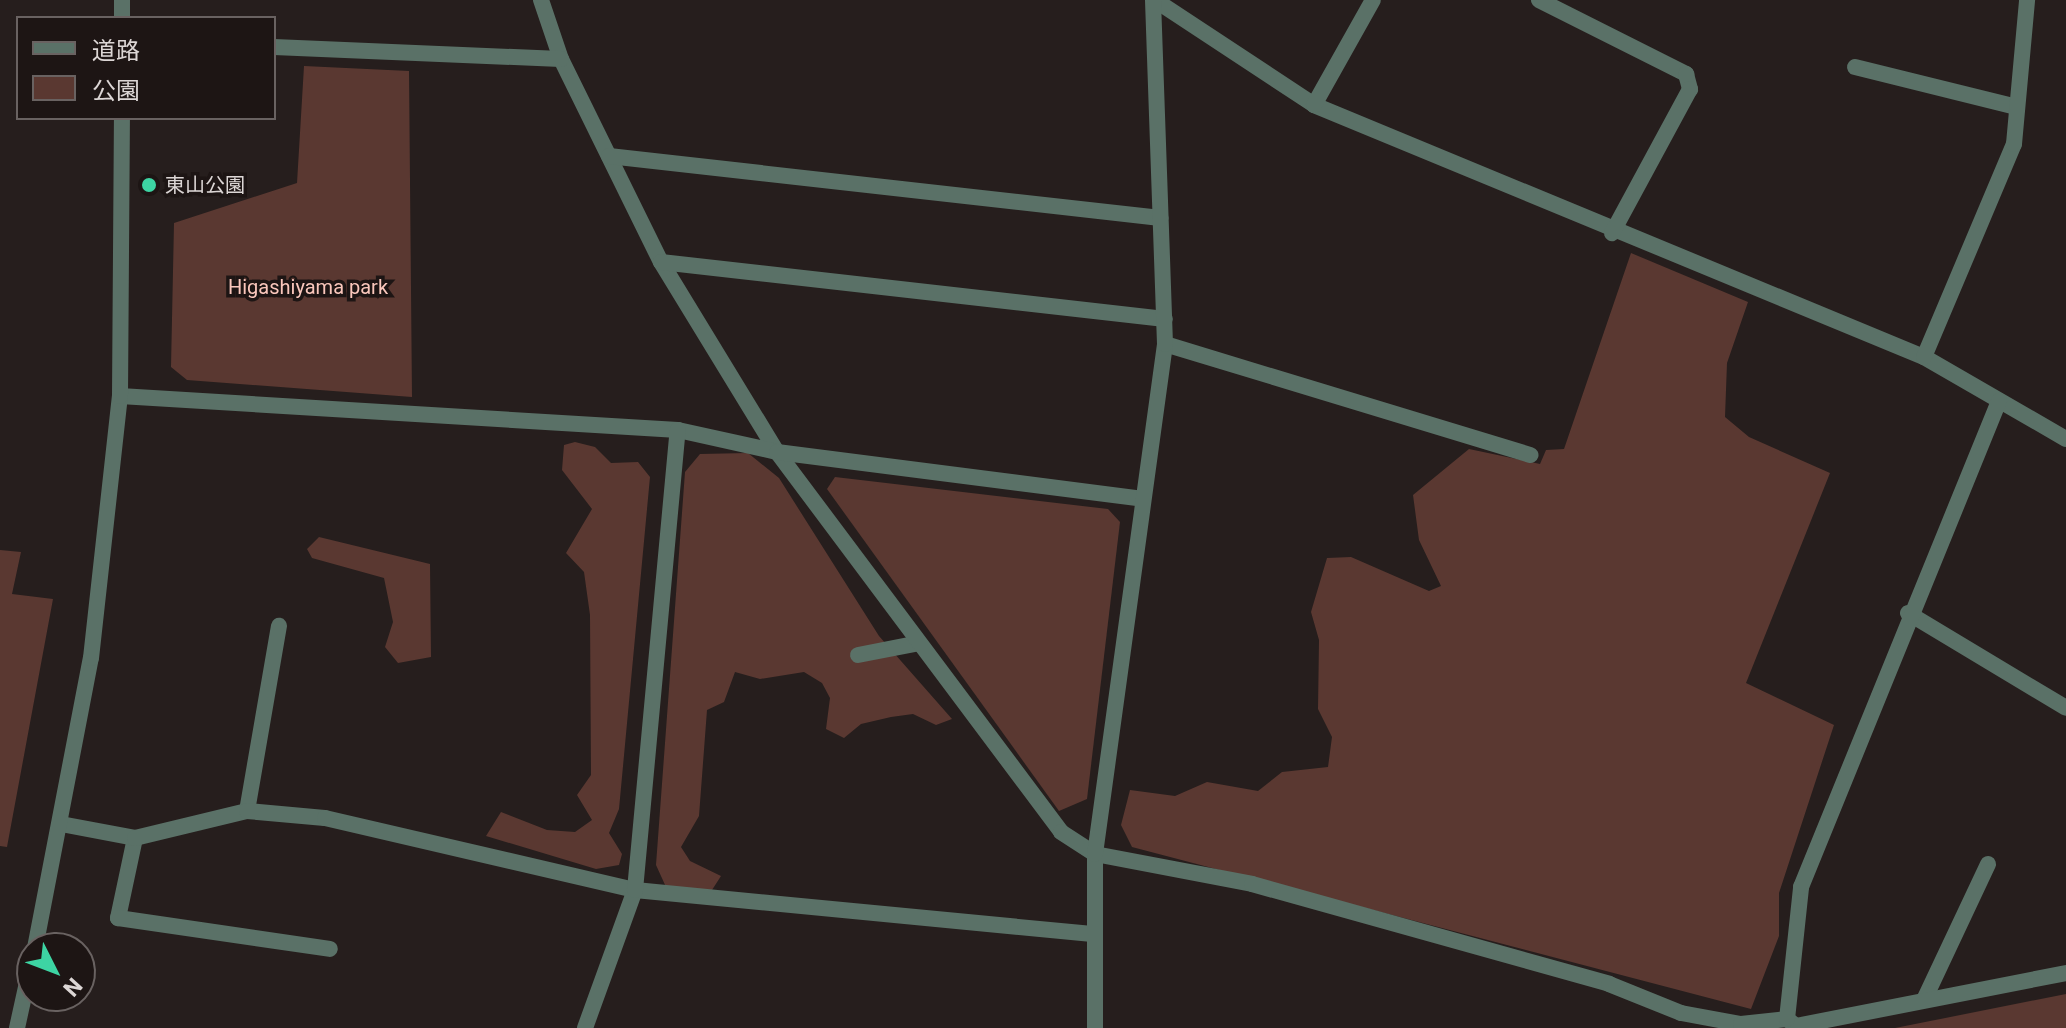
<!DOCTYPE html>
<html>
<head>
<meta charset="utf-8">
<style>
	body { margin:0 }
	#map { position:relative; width:2066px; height:1028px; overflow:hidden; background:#261e1d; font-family:Roboto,"Noto Sans JP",sans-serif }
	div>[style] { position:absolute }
	.green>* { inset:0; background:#5a3831 }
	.service>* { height:16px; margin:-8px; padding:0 8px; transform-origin:8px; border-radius:8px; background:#5a7167 }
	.minor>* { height:16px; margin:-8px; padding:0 8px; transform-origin:8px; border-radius:8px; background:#5a7167 }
	.tertiary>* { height:16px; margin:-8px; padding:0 8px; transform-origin:8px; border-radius:8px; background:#5a7167 }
	.dots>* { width:22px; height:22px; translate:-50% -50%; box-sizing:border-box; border:4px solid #1d1514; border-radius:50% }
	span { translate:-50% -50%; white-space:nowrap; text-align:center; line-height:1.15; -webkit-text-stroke:7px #1d1514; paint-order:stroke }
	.poi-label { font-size:20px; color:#dcd6d5 }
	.left { translate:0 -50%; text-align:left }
	.park-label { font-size:20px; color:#fac7bc }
	.legend { position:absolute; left:16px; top:16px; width:260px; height:104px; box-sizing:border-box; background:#1d1514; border:2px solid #696261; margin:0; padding:10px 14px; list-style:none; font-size:24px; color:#dcd6d5 }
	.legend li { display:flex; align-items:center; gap:16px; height:40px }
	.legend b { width:40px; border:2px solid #696261 }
	.north { position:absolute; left:16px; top:932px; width:80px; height:80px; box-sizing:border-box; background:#1d1514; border:2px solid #696261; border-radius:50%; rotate:132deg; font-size:22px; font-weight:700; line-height:32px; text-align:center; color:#dcd6d5 }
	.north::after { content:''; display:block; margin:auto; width:28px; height:36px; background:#3dd4a3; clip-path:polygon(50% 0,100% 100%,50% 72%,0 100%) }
</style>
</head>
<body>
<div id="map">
	<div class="green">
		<div style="clip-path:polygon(304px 66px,409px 71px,412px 397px,187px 380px,171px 367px,174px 223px,297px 183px)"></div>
		<div style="clip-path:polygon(1631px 253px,1748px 302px,1727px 363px,1725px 417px,1749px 437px,1830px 473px,1746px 683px,1834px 725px,1779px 893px,1779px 936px,1751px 1009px,1132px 847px,1121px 825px,1130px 790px,1175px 796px,1207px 782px,1258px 791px,1282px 772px,1328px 767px,1332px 737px,1318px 709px,1319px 640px,1311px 612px,1327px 558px,1351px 557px,1429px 591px,1441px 586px,1419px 540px,1413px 495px,1469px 449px,1540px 464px,1546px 450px,1564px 449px)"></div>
		<div style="clip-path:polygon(575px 442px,595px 447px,611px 463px,638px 462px,650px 477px,619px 809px,609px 833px,622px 854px,619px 865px,596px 869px,486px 836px,501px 812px,547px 830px,575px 832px,592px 820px,577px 795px,591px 775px,590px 615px,584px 572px,566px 553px,592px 509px,562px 470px,564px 445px)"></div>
		<div style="clip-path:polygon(748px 453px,779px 478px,879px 636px,952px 719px,936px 725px,913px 714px,891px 717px,861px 724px,844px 738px,826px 729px,830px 698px,822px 683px,804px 672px,760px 679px,735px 672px,724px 702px,707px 710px,699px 816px,681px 847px,690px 861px,721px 876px,712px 890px,666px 887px,656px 865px,685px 472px,700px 454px)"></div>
		<div style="clip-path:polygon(835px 477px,1108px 509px,1120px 522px,1087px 799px,1059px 811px,827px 489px)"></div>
		<div style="clip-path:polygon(319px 537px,430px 564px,431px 657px,398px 663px,385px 647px,393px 622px,384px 578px,312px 558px,307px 549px)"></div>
		<div style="clip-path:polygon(0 550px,21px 552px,12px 594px,53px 599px,7px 847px,0 846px)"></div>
		<div style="clip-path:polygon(2066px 994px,2066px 1028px,1895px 1028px)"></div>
	</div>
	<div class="service">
		<div style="left:1855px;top:67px;width:167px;rotate:13.9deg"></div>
		<div style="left:1165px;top:344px;width:382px;rotate:16.9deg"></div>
		<div style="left:858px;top:655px;width:62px;rotate:-11.1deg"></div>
		<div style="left:247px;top:811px;width:188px;rotate:-80.2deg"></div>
		<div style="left:135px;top:838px;width:82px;rotate:102deg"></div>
		<div style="left:118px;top:918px;width:214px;rotate:8.3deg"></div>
		<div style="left:1925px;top:998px;width:148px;rotate:-64.8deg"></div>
	</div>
	<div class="minor">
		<div style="left:541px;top:0;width:62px;rotate:71.3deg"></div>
		<div style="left:561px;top:59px;width:226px;rotate:63.8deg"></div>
		<div style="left:661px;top:262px;width:223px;rotate:58.6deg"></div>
		<div style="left:777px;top:452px;width:474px;rotate:53.2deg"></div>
		<div style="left:1061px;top:832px;width:40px;rotate:32.9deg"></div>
		<div style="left:1095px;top:854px;width:160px;rotate:10.8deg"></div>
		<div style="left:1252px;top:884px;width:371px;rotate:15.6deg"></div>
		<div style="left:1609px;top:984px;width:78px;rotate:21.9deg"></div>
		<div style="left:1681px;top:1013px;width:61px;rotate:10.4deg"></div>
		<div style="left:1741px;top:1024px;width:46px;rotate:-6.2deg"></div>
		<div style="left:1787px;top:1019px;width:11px;rotate:38deg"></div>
		<div style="left:1796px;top:1026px;width:275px;rotate:-11.1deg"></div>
		<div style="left:1155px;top:0;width:191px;rotate:33.4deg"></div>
		<div style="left:1314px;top:105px;width:660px;rotate:22.45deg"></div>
		<div style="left:1924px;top:357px;width:164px;rotate:30deg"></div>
		<div style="left:1539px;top:0;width:165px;rotate:26.7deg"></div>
		<div style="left:1686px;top:74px;width:16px;rotate:75deg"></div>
		<div style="left:1690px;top:89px;width:164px;rotate:118.4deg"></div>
		<div style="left:274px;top:47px;width:287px;rotate:2.4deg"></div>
		<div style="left:1314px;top:105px;width:120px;rotate:-60.7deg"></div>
		<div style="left:609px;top:156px;width:555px;rotate:6.41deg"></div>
		<div style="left:661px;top:262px;width:507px;rotate:6.45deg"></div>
		<div style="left:1924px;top:357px;width:231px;rotate:-67.1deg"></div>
		<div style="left:2014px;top:144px;width:145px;rotate:-84.8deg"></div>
		<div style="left:120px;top:396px;width:559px;rotate:3.49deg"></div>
		<div style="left:678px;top:430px;width:101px;rotate:12.5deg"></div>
		<div style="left:777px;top:452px;width:369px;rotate:7.3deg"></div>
		<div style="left:1908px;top:613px;width:184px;rotate:31deg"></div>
		<div style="left:61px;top:824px;width:75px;rotate:10.7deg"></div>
		<div style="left:135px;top:838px;width:115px;rotate:-13.6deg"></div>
		<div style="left:247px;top:811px;width:78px;rotate:5.1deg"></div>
		<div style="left:325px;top:818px;width:318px;rotate:13.1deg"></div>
		<div style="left:635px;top:890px;width:462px;rotate:5.5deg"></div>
		<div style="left:1787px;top:1019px;width:133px;rotate:-83.9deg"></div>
		<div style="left:1801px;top:887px;width:525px;rotate:-67.83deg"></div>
		<div style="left:585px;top:1028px;width:147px;rotate:-70.1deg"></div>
		<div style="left:635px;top:890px;width:462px;rotate:-84.7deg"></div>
		<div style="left:1095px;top:1028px;width:174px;rotate:-90deg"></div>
		<div style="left:1095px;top:854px;width:515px;rotate:-82.18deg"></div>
		<div style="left:1165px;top:344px;width:344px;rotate:-92deg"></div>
	</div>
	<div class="tertiary">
		<div style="left:122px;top:0;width:18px;rotate:90deg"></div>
		<div style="left:35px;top:948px;width:295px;rotate:-79.1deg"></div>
		<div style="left:91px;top:658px;width:264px;rotate:-83.7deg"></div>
		<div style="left:120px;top:396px;width:278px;rotate:-89.6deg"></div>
		<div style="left:17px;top:1028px;width:70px;rotate:-77.6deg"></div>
	</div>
	<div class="dots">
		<div style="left:149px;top:185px;background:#3dd4a3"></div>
	</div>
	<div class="poi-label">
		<span class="left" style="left:165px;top:185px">東山公園</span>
	</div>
	<div class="park-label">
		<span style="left:308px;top:287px">Higashiyama park</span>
	</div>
	<ul class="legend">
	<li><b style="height:10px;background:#5a7167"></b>道路</li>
	<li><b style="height:22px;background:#5a3831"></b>公園</li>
	</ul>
	<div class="north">N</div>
</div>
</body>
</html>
